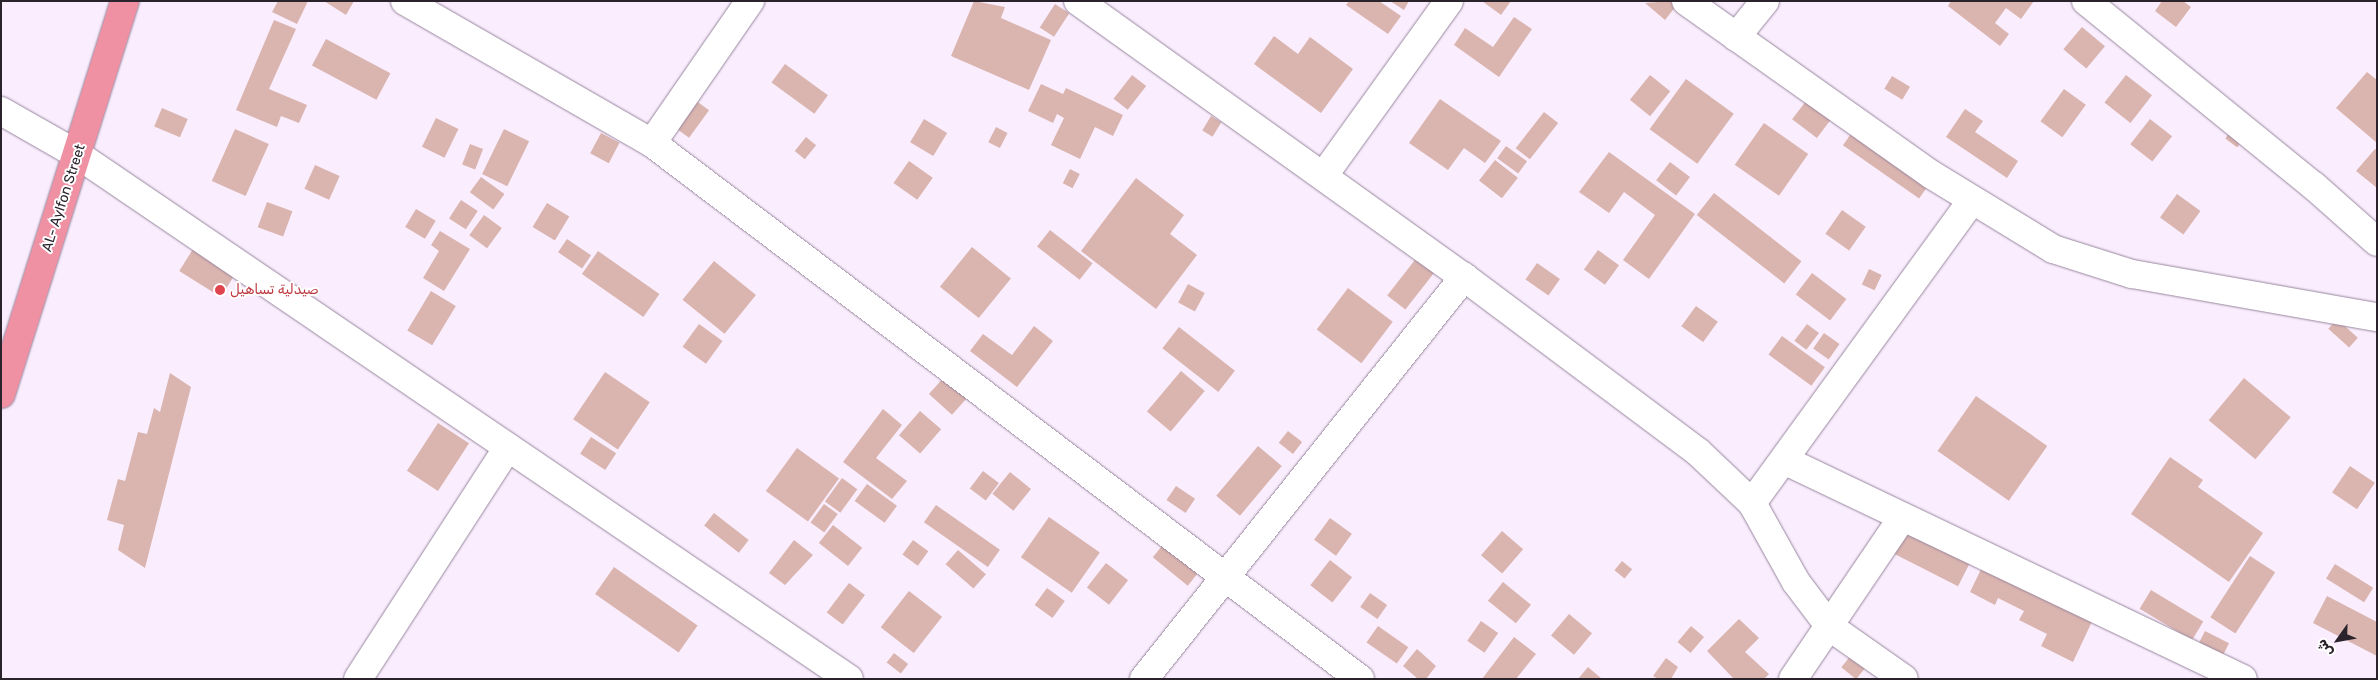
<!DOCTYPE html>
<html>
<head>
<meta charset="utf-8">
<style>
	body { margin:0 }
	#map { position:relative; width:2378px; height:680px; overflow:hidden; background:#faeefe; font-family:Rubik,"Noto Naskh Arabic",sans-serif }
	div>[style] { position:absolute }
	.building>* { inset:0; background:#dab4af; transform-origin:0 0 }
	.roads { filter:drop-shadow(0 0 1px #98869e) drop-shadow(0 0 1px #98869e) }
	.minor>* { height:28px; margin:-14px; padding:0 14px; transform-origin:14px; border-radius:14px; background:#fff }
	.highway>* { height:28px; margin:-14px; padding:0 14px; transform-origin:14px; border-radius:14px; background:#ef90a3 }
	.dots>* { width:14px; height:14px; translate:-50% -50%; box-sizing:border-box; border:2px solid #fff; border-radius:50% }
	span { translate:-50% -50%; white-space:nowrap; text-align:center; line-height:1.15; -webkit-text-stroke:4px #fff; paint-order:stroke }
	.street-label { font-size:14px; color:#2a232c }
	.health-label { font-size:14px; color:#be3a42 }
	.left { translate:0 -50%; text-align:left }
	.frame { position:absolute; inset:0; border:2px solid #2a232c; pointer-events:none }
	.north { position:absolute; left:2313px; top:615px; width:50px; height:50px; -webkit-text-stroke:4px #fff; paint-order:stroke; rotate:238deg; font-size:14px; font-weight:700; line-height:20px; text-align:center; color:#2a232c }
	.north::after { content:''; display:block; margin:auto; width:18px; height:22px; background:#2a232c; clip-path:polygon(50% 0,100% 100%,50% 72%,0 100%) }
</style>
</head>
<body>
<div id="map">
	<div class="building">
		<div style="clip-path:polygon(278px 1px,308px 1px,297px 24px,272px 12px)"></div>
		<div style="clip-path:polygon(324px 1px,354px 1px,346px 15px)"></div>
		<div style="clip-path:polygon(974px 1px,1005px 7px,1001px 18px,1051px 40px,1029px 90px,951px 56px)"></div>
		<div style="clip-path:polygon(1349px 1px,1379px 1px,1401px 16px,1388px 34px,1346px 5px)"></div>
		<div style="clip-path:polygon(1390px 1px,1409px 1px,1404px 10px)"></div>
		<div style="clip-path:polygon(1482px 1px,1511px 1px,1501px 15px)"></div>
		<div style="clip-path:polygon(1670px 1px,1676px 6px,1665px 20px,1645px 3px)"></div>
		<div style="clip-path:polygon(1951px 1px,2034px 1px,2021px 19px,2006px 8px,1995px 23px,2009px 34px,2000px 46px,1948px 6px)"></div>
		<div style="clip-path:polygon(2162px 1px,2183px 1px,2191px 7px,2176px 27px,2155px 11px)"></div>
		<div style="left:1055px;top:4px;width:17px;height:28px;rotate:33deg"></div>
		<div style="clip-path:polygon(1514px 17px,1532px 29px,1499px 77px,1454px 45px,1465px 28px,1493px 47px)"></div>
		<div style="clip-path:polygon(274px 20px,296px 29px,269px 89px,307px 105px,299px 123px,281px 116px,277px 127px,236px 110px)"></div>
		<div style="left:2082px;top:27px;width:30px;height:29px;rotate:40deg"></div>
		<div style="clip-path:polygon(1274px 36px,1298px 54px,1310px 37px,1353px 69px,1321px 113px,1254px 64px)"></div>
		<div style="left:326px;top:39px;width:73px;height:30px;rotate:28deg"></div>
		<div style="left:785px;top:64px;width:53px;height:23px;rotate:36deg"></div>
		<div style="clip-path:polygon(2367px 72px,2377px 80px,2377px 143px,2336px 108px)"></div>
		<div style="left:1132px;top:75px;width:18px;height:30px;rotate:38deg"></div>
		<div style="left:1650px;top:75px;width:26px;height:32px;rotate:39deg"></div>
		<div style="left:2126px;top:75px;width:33px;height:35px;rotate:38deg"></div>
		<div style="left:1892px;top:76px;width:21px;height:15px;rotate:31deg"></div>
		<div style="left:1686px;top:79px;width:59px;height:62px;rotate:36deg"></div>
		<div style="clip-path:polygon(1041px 84px,1063px 94px,1066px 88px,1123px 115px,1113px 136px,1095px 127px,1080px 159px,1051px 145px,1064px 118px,1057px 114px,1053px 123px,1028px 111px)"></div>
		<div style="left:2064px;top:89px;width:27px;height:40px;rotate:36deg"></div>
		<div style="left:688px;top:95px;width:26px;height:34px;rotate:36deg"></div>
		<div style="left:1809px;top:97px;width:31px;height:28px;rotate:37deg"></div>
		<div style="clip-path:polygon(1440px 99px,1501px 141px,1485px 163px,1464px 148px,1448px 170px,1409px 143px)"></div>
		<div style="left:162px;top:108px;width:28px;height:20px;rotate:23deg"></div>
		<div style="clip-path:polygon(1965px 109px,1983px 121px,1975px 132px,2018px 161px,2007px 178px,1946px 137px)"></div>
		<div style="left:1544px;top:112px;width:18px;height:46px;rotate:38deg"></div>
		<div style="left:1211px;top:116px;width:12px;height:17px;rotate:31deg"></div>
		<div style="left:436px;top:118px;width:25px;height:32px;rotate:26deg"></div>
		<div style="left:924px;top:119px;width:27px;height:27px;rotate:31deg"></div>
		<div style="left:2150px;top:119px;width:28px;height:32px;rotate:38deg"></div>
		<div style="left:1764px;top:123px;width:54px;height:51px;rotate:35deg"></div>
		<div style="left:996px;top:127px;width:13px;height:17px;rotate:27deg"></div>
		<div style="left:1855px;top:128px;width:93px;height:21px;rotate:35deg"></div>
		<div style="left:2233px;top:128px;width:15px;height:13px;rotate:37deg"></div>
		<div style="left:235px;top:129px;width:37px;height:57px;rotate:24deg"></div>
		<div style="left:504px;top:129px;width:28px;height:50px;rotate:26deg"></div>
		<div style="left:601px;top:133px;width:21px;height:23px;rotate:28deg"></div>
		<div style="left:806px;top:137px;width:13px;height:18px;rotate:39deg"></div>
		<div style="left:470px;top:144px;width:14px;height:22px;rotate:21deg"></div>
		<div style="left:1506px;top:146px;width:26px;height:15px;rotate:36deg"></div>
		<div style="clip-path:polygon(2375px 149px,2377px 150px,2377px 188px,2356px 171px)"></div>
		<div style="clip-path:polygon(1609px 152px,1695px 214px,1649px 279px,1623px 260px,1655px 215px,1624px 192px,1609px 213px,1579px 192px)"></div>
		<div style="left:1495px;top:160px;width:29px;height:26px;rotate:38deg"></div>
		<div style="left:909px;top:161px;width:29px;height:27px;rotate:35deg"></div>
		<div style="left:1670px;top:162px;width:25px;height:23px;rotate:37deg"></div>
		<div style="left:315px;top:165px;width:27px;height:26px;rotate:24deg"></div>
		<div style="left:1070px;top:169px;width:11px;height:16px;rotate:27deg"></div>
		<div style="left:481px;top:177px;width:29px;height:19px;rotate:36deg"></div>
		<div style="clip-path:polygon(1136px 178px,1184px 215px,1170px 234px,1197px 255px,1156px 309px,1081px 251px)"></div>
		<div style="left:1714px;top:193px;width:111px;height:28px;rotate:38deg"></div>
		<div style="left:2177px;top:194px;width:29px;height:29px;rotate:36deg"></div>
		<div style="left:461px;top:200px;width:20px;height:22px;rotate:33deg"></div>
		<div style="left:267px;top:202px;width:27px;height:27px;rotate:20deg"></div>
		<div style="left:547px;top:203px;width:26px;height:28px;rotate:31deg"></div>
		<div style="left:416px;top:209px;width:23px;height:21px;rotate:31deg"></div>
		<div style="left:1842px;top:210px;width:29px;height:29px;rotate:35deg"></div>
		<div style="left:484px;top:215px;width:22px;height:25px;rotate:36deg"></div>
		<div style="left:1050px;top:230px;width:54px;height:21px;rotate:38deg"></div>
		<div style="clip-path:polygon(440px 231px,470px 249px,444px 291px,423px 278px,439px 251px,431px 245px)"></div>
		<div style="left:567px;top:239px;width:29px;height:16px;rotate:34deg"></div>
		<div style="left:972px;top:247px;width:50px;height:51px;rotate:39deg"></div>
		<div style="left:193px;top:249px;width:49px;height:26px;rotate:32deg"></div>
		<div style="left:1598px;top:250px;width:26px;height:24px;rotate:36deg"></div>
		<div style="left:598px;top:251px;width:75px;height:28px;rotate:35deg"></div>
		<div style="left:1418px;top:256px;width:23px;height:50px;rotate:38deg"></div>
		<div style="left:714px;top:261px;width:54px;height:50px;rotate:39deg"></div>
		<div style="left:1537px;top:263px;width:28px;height:20px;rotate:35deg"></div>
		<div style="left:1869px;top:269px;width:14px;height:17px;rotate:25deg"></div>
		<div style="left:1812px;top:273px;width:43px;height:27px;rotate:37deg"></div>
		<div style="left:1188px;top:284px;width:19px;height:21px;rotate:28deg"></div>
		<div style="left:1348px;top:288px;width:56px;height:52px;rotate:37deg"></div>
		<div style="left:431px;top:291px;width:29px;height:46px;rotate:31deg"></div>
		<div style="left:1696px;top:306px;width:27px;height:25px;rotate:36deg"></div>
		<div style="left:2337px;top:319px;width:28px;height:13px;rotate:42deg"></div>
		<div style="left:699px;top:324px;width:29px;height:28px;rotate:36deg"></div>
		<div style="left:1807px;top:324px;width:15px;height:21px;rotate:37deg"></div>
		<div style="clip-path:polygon(1034px 326px,1053px 341px,1017px 387px,970px 351px,983px 334px,1012px 355px)"></div>
		<div style="left:1179px;top:327px;width:71px;height:27px;rotate:38deg"></div>
		<div style="left:1824px;top:333px;width:19px;height:19px;rotate:35deg"></div>
		<div style="left:1782px;top:336px;width:53px;height:23px;rotate:36deg"></div>
		<div style="left:1181px;top:371px;width:31px;height:53px;rotate:40deg"></div>
		<div style="left:605px;top:372px;width:54px;height:57px;rotate:34deg"></div>
		<div style="clip-path:polygon(170px 373px,191px 387px,145px 568px,118px 550px,124px 525px,107px 520px,118px 479px,125px 481px,138px 432px,147px 434px,154px 408px,160px 412px)"></div>
		<div style="left:947px;top:374px;width:31px;height:27px;rotate:42deg"></div>
		<div style="left:2244px;top:378px;width:61px;height:55px;rotate:40deg"></div>
		<div style="left:1976px;top:396px;width:87px;height:67px;rotate:35deg"></div>
		<div style="clip-path:polygon(883px 409px,902px 425px,876px 458px,907px 481px,892px 499px,843px 462px)"></div>
		<div style="left:920px;top:411px;width:28px;height:32px;rotate:41deg"></div>
		<div style="left:438px;top:423px;width:37px;height:57px;rotate:33deg"></div>
		<div style="left:1288px;top:431px;width:18px;height:15px;rotate:38deg"></div>
		<div style="left:591px;top:437px;width:30px;height:20px;rotate:33deg"></div>
		<div style="left:1258px;top:446px;width:31px;height:65px;rotate:40deg"></div>
		<div style="left:797px;top:448px;width:52px;height:53px;rotate:36deg"></div>
		<div style="clip-path:polygon(2170px 457px,2203px 480px,2198px 487px,2263px 533px,2229px 582px,2131px 514px)"></div>
		<div style="left:2350px;top:466px;width:30px;height:32px;rotate:34deg"></div>
		<div style="left:983px;top:471px;width:20px;height:22px;rotate:37deg"></div>
		<div style="left:1010px;top:472px;width:27px;height:28px;rotate:39deg"></div>
		<div style="left:842px;top:478px;width:19px;height:29px;rotate:36deg"></div>
		<div style="left:867px;top:484px;width:37px;height:21px;rotate:36deg"></div>
		<div style="left:1176px;top:486px;width:23px;height:17px;rotate:34deg"></div>
		<div style="left:824px;top:504px;width:17px;height:23px;rotate:36deg"></div>
		<div style="left:936px;top:505px;width:78px;height:21px;rotate:35deg"></div>
		<div style="left:714px;top:513px;width:44px;height:16px;rotate:38deg"></div>
		<div style="left:1049px;top:517px;width:62px;height:49px;rotate:35deg"></div>
		<div style="left:1330px;top:518px;width:27px;height:27px;rotate:36deg"></div>
		<div style="left:833px;top:525px;width:37px;height:23px;rotate:38deg"></div>
		<div style="left:1903px;top:529px;width:75px;height:26px;rotate:27deg"></div>
		<div style="left:1502px;top:531px;width:28px;height:32px;rotate:41deg"></div>
		<div style="clip-path:polygon(794px 540px,813px 555px,785px 585px,769px 573px)"></div>
		<div style="left:913px;top:540px;width:19px;height:18px;rotate:36deg"></div>
		<div style="left:1166px;top:541px;width:45px;height:21px;rotate:39deg"></div>
		<div style="left:958px;top:550px;width:37px;height:19px;rotate:41deg"></div>
		<div style="left:2250px;top:556px;width:30px;height:73px;rotate:33deg"></div>
		<div style="clip-path:polygon(1986px 559px,2096px 613px,2073px 662px,2041px 646px,2047px 634px,2019px 620px,2024px 611px,1998px 598px,1995px 605px,1970px 592px)"></div>
		<div style="left:1330px;top:560px;width:28px;height:32px;rotate:38deg"></div>
		<div style="left:1622px;top:561px;width:13px;height:12px;rotate:39deg"></div>
		<div style="left:1106px;top:563px;width:28px;height:31px;rotate:38deg"></div>
		<div style="left:2335px;top:564px;width:45px;height:17px;rotate:32deg"></div>
		<div style="left:614px;top:567px;width:102px;height:33px;rotate:35deg"></div>
		<div style="left:1503px;top:582px;width:36px;height:24px;rotate:39deg"></div>
		<div style="left:849px;top:583px;width:20px;height:37px;rotate:37deg"></div>
		<div style="left:1047px;top:588px;width:22px;height:21px;rotate:36deg"></div>
		<div style="left:2151px;top:590px;width:61px;height:22px;rotate:31deg"></div>
		<div style="left:909px;top:591px;width:42px;height:46px;rotate:38deg"></div>
		<div style="left:1370px;top:593px;width:21px;height:17px;rotate:35deg"></div>
		<div style="clip-path:polygon(2327px 596px,2377px 622px,2377px 656px,2313px 623px)"></div>
		<div style="left:1569px;top:614px;width:30px;height:28px;rotate:40deg"></div>
		<div style="clip-path:polygon(1739px 619px,1759px 638px,1745px 652px,1769px 674px,1764px 679px,1734px 679px,1707px 651px)"></div>
		<div style="left:1481px;top:621px;width:21px;height:24px;rotate:35deg"></div>
		<div style="left:1378px;top:626px;width:37px;height:20px;rotate:35deg"></div>
		<div style="left:1691px;top:626px;width:17px;height:21px;rotate:40deg"></div>
		<div style="left:2205px;top:631px;width:27px;height:14px;rotate:27deg"></div>
		<div style="clip-path:polygon(1514px 637px,1536px 654px,1516px 679px,1482px 679px)"></div>
		<div style="clip-path:polygon(1417px 649px,1436px 666px,1426px 679px,1418px 679px,1403px 666px)"></div>
		<div style="left:894px;top:653px;width:18px;height:12px;rotate:38deg"></div>
		<div style="left:1852px;top:654px;width:19px;height:17px;rotate:39deg"></div>
		<div style="clip-path:polygon(1666px 658px,1678px 667px,1671px 679px,1658px 679px,1653px 676px)"></div>
		<div style="clip-path:polygon(1588px 667px,1602px 679px,1578px 679px)"></div>
	</div>
	<div class="roads">
		<div class="minor">
			<div style="left:405px;top:1px;width:285px;rotate:29.9deg"></div>
			<div style="left:652px;top:143px;width:888px;rotate:37.13deg"></div>
			<div style="left:1078px;top:1px;width:475px;rotate:35.6deg"></div>
			<div style="left:1464px;top:277px;width:292px;rotate:36.8deg"></div>
			<div style="left:1698px;top:452px;width:74px;rotate:43.4deg"></div>
			<div style="left:1752px;top:503px;width:90px;rotate:60.9deg"></div>
			<div style="left:1796px;top:582px;width:56px;rotate:52.9deg"></div>
			<div style="left:1830px;top:627px;width:90px;rotate:35.1deg"></div>
			<div style="left:1686px;top:1px;width:301px;rotate:35.3deg"></div>
			<div style="left:1932px;top:175px;width:142px;rotate:31.4deg"></div>
			<div style="left:2053px;top:249px;width:83px;rotate:17.6deg"></div>
			<div style="left:2132px;top:274px;width:249px;rotate:10deg"></div>
			<div style="left:2086px;top:1px;width:294px;rotate:39.1deg"></div>
			<div style="left:2314px;top:186px;width:84px;rotate:41.6deg"></div>
			<div style="left:1736px;top:37px;width:46px;rotate:-51.1deg"></div>
			<div style="left:1px;top:111px;width:89px;rotate:29.7deg"></div>
			<div style="left:78px;top:155px;width:932px;rotate:34.2deg"></div>
			<div style="left:652px;top:143px;width:173px;rotate:-55.4deg"></div>
			<div style="left:1324px;top:175px;width:214px;rotate:-54.3deg"></div>
			<div style="left:1786px;top:461px;width:506px;rotate:25.5deg"></div>
			<div style="left:1752px;top:503px;width:372px;rotate:-54deg"></div>
			<div style="left:358px;top:679px;width:276px;rotate:-57.1deg"></div>
			<div style="left:1144px;top:679px;width:514px;rotate:-51.48deg"></div>
			<div style="left:1793px;top:679px;width:194px;rotate:-55.9deg"></div>
		</div>
		<div class="highway">
			<div style="left:1px;top:394px;width:412px;rotate:-72.5deg"></div>
		</div>
	</div>
	<div class="dots">
		<div style="left:220px;top:290px;background:#e0444e"></div>
	</div>
	<div class="street-label">
		<span style="left:64px;top:198px;rotate:-72deg">AL- Aylfon Street</span>
	</div>
	<div class="health-label">
		<span class="left" style="left:230px;top:290px">صيدلية تساهيل</span>
	</div>
	<div class="frame"></div>
	<div class="north">ش</div>
</div>
</body>
</html>
